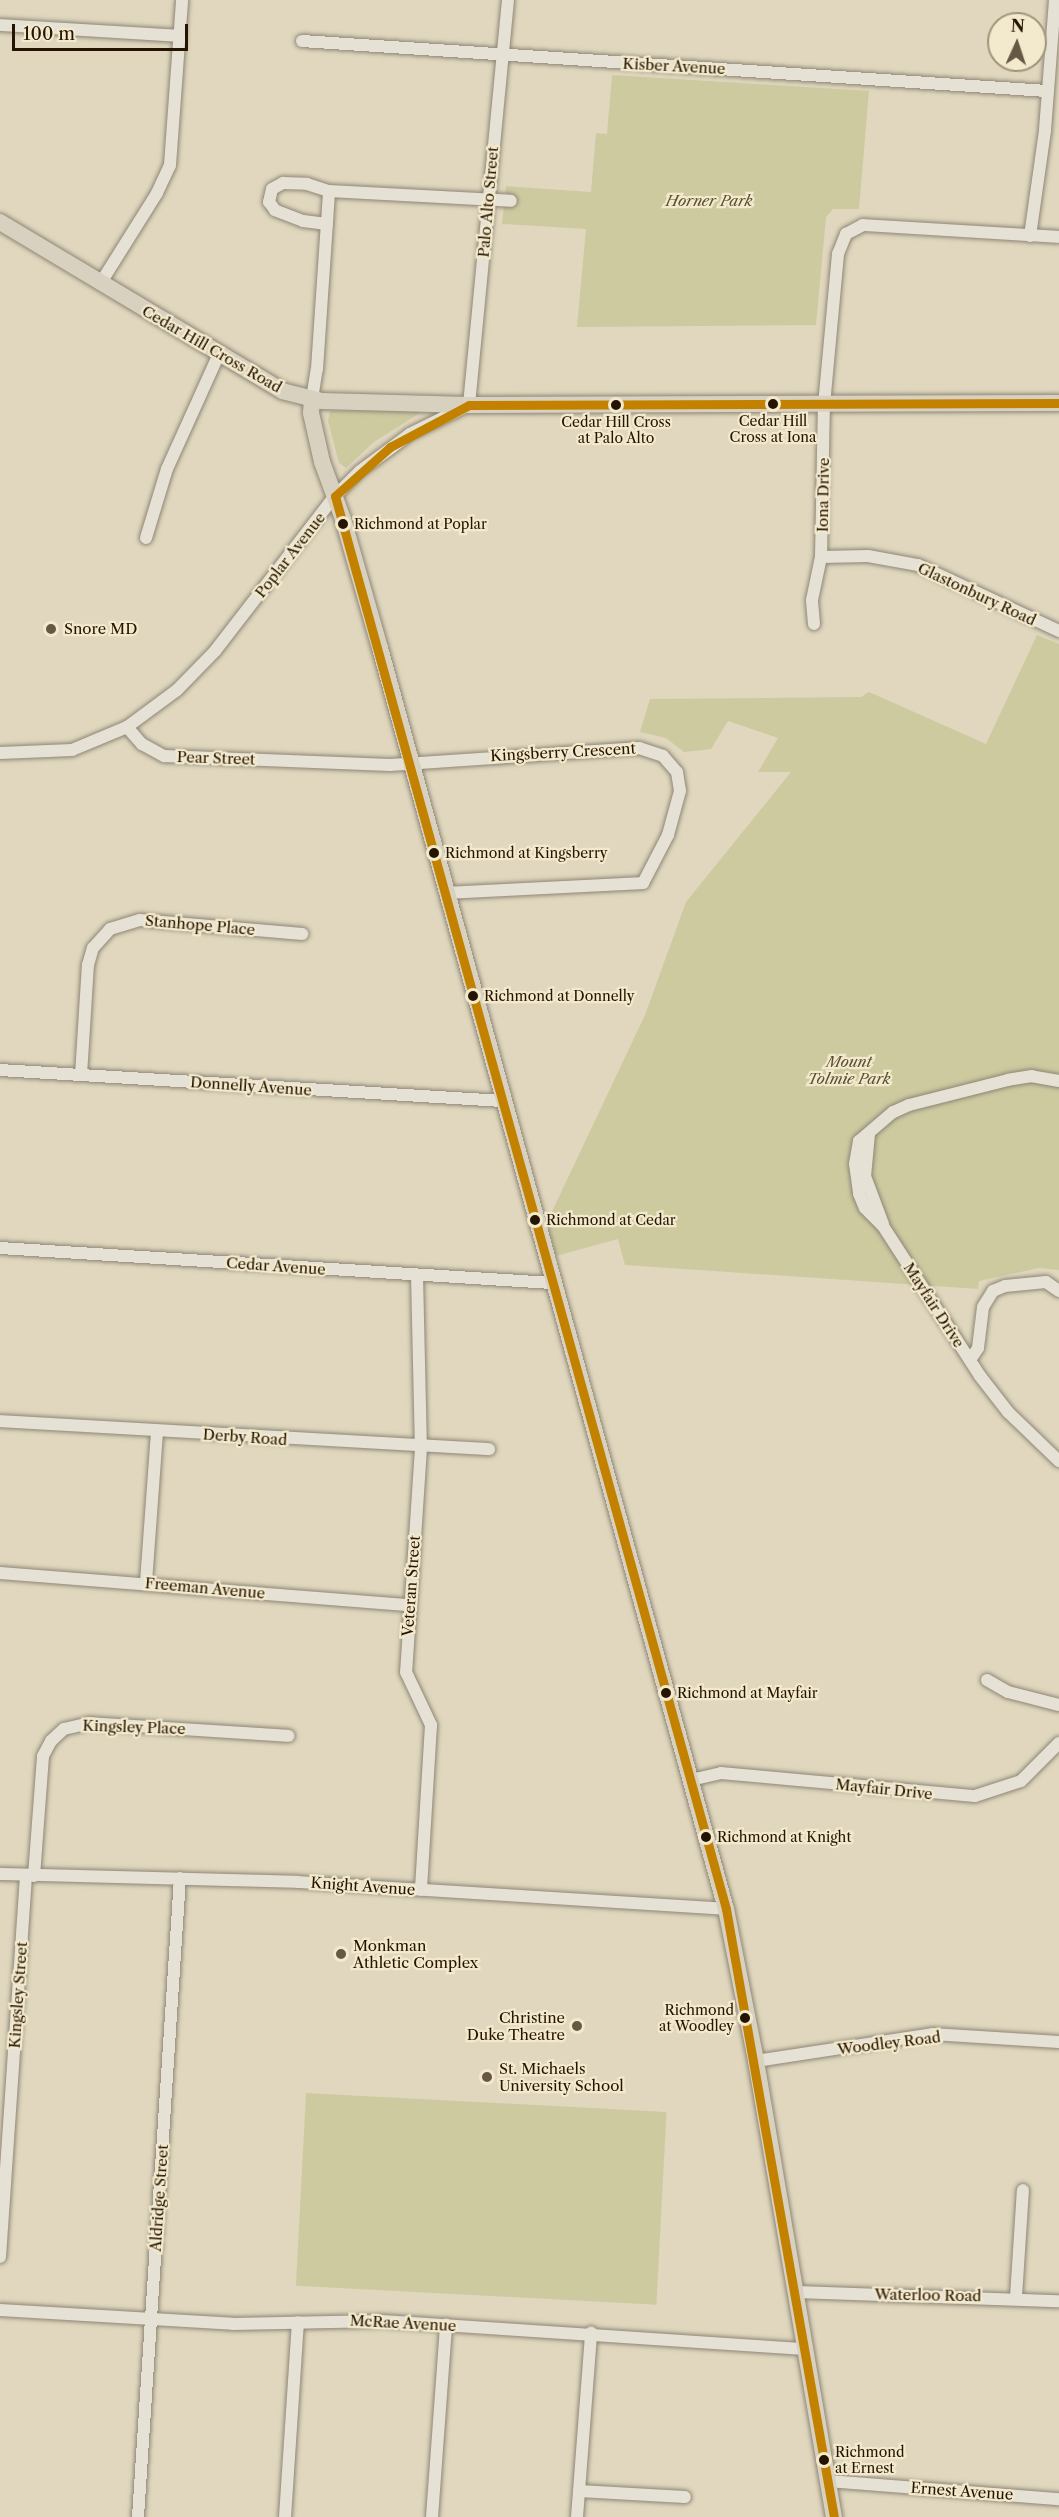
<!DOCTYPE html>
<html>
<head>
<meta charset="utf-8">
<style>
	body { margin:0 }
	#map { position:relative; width:1059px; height:2517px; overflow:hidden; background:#e0d7be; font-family:"Libre Caslon Text",serif }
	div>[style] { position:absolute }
	.green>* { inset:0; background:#cdcaa0; transform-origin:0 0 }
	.roads { filter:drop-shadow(0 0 2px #8e8676) drop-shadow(0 0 2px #8e8676) }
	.minor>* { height:12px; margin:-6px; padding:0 6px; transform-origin:6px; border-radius:6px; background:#e5e1d5 }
	.major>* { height:16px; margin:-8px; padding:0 8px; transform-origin:8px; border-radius:8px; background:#d9d1c0 }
	.bus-1>* { height:9px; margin:-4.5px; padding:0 4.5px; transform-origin:4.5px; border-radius:4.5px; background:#c28200 }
	.dots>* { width:16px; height:16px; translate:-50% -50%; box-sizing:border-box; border:3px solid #f3e9cc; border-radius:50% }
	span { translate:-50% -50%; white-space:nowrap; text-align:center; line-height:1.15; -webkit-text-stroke:4.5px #f3e9cc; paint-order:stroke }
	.bus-label { font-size:14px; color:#251402 }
	.left { translate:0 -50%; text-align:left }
	.right { translate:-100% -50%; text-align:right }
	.street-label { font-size:15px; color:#251402 }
	.park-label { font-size:15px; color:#5a5031; font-style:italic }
	.poi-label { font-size:15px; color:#251402 }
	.north { position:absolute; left:987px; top:12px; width:60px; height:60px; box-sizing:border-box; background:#f3e9cc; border:2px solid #a1947b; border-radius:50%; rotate:3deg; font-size:16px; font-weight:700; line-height:24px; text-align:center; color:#251402 }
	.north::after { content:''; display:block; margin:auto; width:21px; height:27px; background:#665844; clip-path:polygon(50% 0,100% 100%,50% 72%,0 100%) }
	.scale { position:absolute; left:12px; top:24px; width:176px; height:27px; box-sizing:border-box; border:3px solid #251402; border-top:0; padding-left:8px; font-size:18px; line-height:21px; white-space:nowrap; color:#251402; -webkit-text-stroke:4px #f3e9cc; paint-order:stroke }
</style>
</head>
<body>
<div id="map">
	<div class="green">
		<div style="clip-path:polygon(612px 75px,869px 91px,859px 209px,833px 209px,826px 217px,816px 325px,577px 327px,586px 229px,502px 224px,506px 186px,591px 192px,596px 133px,607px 134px)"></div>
		<div style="clip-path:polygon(330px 411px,423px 411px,374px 442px,346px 468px,339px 463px,328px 421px)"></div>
		<div style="clip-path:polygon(1037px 635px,1059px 644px,1059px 1270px,1039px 1268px,979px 1281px,978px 1289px,625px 1265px,618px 1239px,556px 1256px,547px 1222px,645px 1015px,686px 902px,791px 772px,758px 772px,778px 738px,728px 721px,711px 749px,684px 752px,666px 738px,640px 732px,650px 699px,861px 697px,869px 692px,986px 744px)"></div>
		<div style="left:306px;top:2093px;width:361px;height:193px;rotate:3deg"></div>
	</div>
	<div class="roads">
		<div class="minor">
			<div style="left:0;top:25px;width:180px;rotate:3.5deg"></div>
			<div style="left:302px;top:41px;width:746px;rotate:3.84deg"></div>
			<div style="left:327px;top:224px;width:24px;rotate:-173deg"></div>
			<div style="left:303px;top:221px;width:30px;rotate:-159deg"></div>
			<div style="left:275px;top:210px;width:10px;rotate:-127deg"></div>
			<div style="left:269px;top:202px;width:13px;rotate:-77deg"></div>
			<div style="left:272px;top:189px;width:13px;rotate:-29deg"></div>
			<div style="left:283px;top:183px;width:24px;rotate:2deg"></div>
			<div style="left:307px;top:184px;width:23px;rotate:18deg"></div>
			<div style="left:329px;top:191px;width:182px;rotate:3.1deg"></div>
			<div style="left:1030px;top:236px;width:107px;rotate:-81.9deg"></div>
			<div style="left:1045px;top:130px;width:130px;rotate:-85.6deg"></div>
			<div style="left:100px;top:284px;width:107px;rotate:-57.9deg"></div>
			<div style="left:157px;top:193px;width:31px;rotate:-65deg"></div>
			<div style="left:170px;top:165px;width:165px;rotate:-85.8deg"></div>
			<div style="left:312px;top:399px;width:30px;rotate:-81deg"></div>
			<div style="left:317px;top:369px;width:178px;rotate:-86.1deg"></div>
			<div style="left:146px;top:538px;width:72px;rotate:-73.1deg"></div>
			<div style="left:167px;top:469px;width:126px;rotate:-65.7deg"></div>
			<div style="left:821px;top:557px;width:47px;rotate:-1.2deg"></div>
			<div style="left:868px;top:556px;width:51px;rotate:10.2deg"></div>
			<div style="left:918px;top:565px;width:156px;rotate:25.1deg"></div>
			<div style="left:814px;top:624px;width:24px;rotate:-95deg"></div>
			<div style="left:812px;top:600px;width:44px;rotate:-78.2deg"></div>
			<div style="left:821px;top:557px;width:152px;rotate:-88.9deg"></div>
			<div style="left:824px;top:405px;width:152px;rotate:-84.7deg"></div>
			<div style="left:838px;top:254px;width:22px;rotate:-68deg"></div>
			<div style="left:846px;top:234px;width:19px;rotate:-28deg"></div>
			<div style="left:863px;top:225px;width:196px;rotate:3.5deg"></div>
			<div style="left:127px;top:727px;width:23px;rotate:49deg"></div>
			<div style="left:142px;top:744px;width:25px;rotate:29deg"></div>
			<div style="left:164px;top:756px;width:226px;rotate:2.3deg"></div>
			<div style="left:390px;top:765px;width:250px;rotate:-3.9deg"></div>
			<div style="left:639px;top:748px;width:25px;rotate:18deg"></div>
			<div style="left:663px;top:756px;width:21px;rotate:49deg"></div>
			<div style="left:677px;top:772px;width:19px;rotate:81deg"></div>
			<div style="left:680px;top:791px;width:46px;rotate:105.3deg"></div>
			<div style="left:668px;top:835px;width:54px;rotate:117.5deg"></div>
			<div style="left:643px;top:883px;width:197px;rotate:177.1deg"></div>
			<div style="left:0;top:753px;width:72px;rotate:-2.4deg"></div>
			<div style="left:72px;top:750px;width:60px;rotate:-22.7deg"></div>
			<div style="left:127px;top:727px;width:62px;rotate:-36.5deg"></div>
			<div style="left:177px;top:690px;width:54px;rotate:-45.7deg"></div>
			<div style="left:215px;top:651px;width:196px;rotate:-52.3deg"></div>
			<div style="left:335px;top:496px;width:35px;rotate:-45deg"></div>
			<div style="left:360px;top:471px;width:62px;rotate:-36.5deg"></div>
			<div style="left:410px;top:434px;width:66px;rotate:-26.2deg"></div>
			<div style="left:469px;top:405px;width:407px;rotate:-84.5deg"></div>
			<div style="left:0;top:1070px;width:503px;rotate:3.53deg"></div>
			<div style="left:81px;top:1075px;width:110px;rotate:-86.4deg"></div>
			<div style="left:88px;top:965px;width:18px;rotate:-74deg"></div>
			<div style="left:93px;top:948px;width:25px;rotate:-48deg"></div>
			<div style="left:110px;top:929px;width:31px;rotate:-17deg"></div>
			<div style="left:140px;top:920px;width:163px;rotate:4.9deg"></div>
			<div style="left:1059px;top:1081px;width:27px;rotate:-170deg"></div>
			<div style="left:1032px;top:1076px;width:24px;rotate:171deg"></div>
			<div style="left:1008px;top:1080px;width:102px;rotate:165.8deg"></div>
			<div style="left:909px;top:1105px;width:17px;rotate:156deg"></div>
			<div style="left:893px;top:1112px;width:45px;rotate:139.5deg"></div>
			<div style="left:859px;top:1141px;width:23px;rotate:100deg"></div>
			<div style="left:855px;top:1164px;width:30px;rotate:82deg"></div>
			<div style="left:859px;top:1194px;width:15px;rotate:67deg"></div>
			<div style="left:865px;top:1208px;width:25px;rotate:45deg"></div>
			<div style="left:883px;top:1226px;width:179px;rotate:57.1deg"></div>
			<div style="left:980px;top:1376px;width:46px;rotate:52.1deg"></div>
			<div style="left:1008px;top:1412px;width:71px;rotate:43.9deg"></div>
			<div style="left:869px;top:1134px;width:42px;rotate:95.4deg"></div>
			<div style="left:865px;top:1176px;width:51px;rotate:69.4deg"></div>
			<div style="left:0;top:1248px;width:553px;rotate:3.63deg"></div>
			<div style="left:417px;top:1275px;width:173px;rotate:88.7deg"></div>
			<div style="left:421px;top:1448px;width:225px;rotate:93.8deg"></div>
			<div style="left:406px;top:1672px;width:59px;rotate:64.7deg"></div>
			<div style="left:431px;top:1725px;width:165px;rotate:93.5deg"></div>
			<div style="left:970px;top:1360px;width:14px;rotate:-56deg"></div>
			<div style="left:978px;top:1348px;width:41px;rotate:-83deg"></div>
			<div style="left:983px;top:1307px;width:19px;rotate:-58deg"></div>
			<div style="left:993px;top:1291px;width:13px;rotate:-23deg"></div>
			<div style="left:1005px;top:1286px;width:41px;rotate:-5.6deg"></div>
			<div style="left:1046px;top:1282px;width:16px;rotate:35deg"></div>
			<div style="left:0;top:1421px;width:490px;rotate:3.3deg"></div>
			<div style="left:0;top:1573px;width:411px;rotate:4.5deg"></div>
			<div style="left:146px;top:1582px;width:151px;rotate:-85.8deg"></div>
			<div style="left:987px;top:1680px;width:24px;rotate:30deg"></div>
			<div style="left:1008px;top:1692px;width:53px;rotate:14.3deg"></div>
			<div style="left:691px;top:1780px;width:31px;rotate:-13deg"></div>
			<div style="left:721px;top:1773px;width:255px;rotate:5.2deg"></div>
			<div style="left:975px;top:1796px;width:48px;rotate:-18.1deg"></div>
			<div style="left:1021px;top:1781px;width:54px;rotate:-45deg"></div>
			<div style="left:0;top:1874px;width:298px;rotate:1.5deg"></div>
			<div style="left:298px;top:1882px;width:429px;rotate:3.6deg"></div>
			<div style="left:34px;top:1876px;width:120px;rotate:-85.7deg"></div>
			<div style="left:43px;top:1756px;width:17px;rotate:-62deg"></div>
			<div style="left:51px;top:1741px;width:18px;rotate:-43deg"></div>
			<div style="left:64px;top:1729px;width:26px;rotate:-13deg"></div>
			<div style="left:89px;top:1723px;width:200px;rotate:3.7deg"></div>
			<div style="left:756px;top:2061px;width:178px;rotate:-8.7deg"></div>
			<div style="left:932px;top:2034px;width:127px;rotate:3.6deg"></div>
			<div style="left:0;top:2257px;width:382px;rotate:-86.1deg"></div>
			<div style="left:796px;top:2292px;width:263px;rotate:2deg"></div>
			<div style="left:1016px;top:2297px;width:107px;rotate:-86.3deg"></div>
			<div style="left:0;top:2310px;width:233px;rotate:3.4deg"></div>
			<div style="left:233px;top:2324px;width:148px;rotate:-1.2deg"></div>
			<div style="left:381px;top:2321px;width:426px;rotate:3.8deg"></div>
			<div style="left:828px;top:2481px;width:232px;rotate:4.5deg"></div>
			<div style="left:579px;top:2491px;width:106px;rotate:3.2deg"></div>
			<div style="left:138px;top:2517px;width:640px;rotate:-86.24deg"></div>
			<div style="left:285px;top:2517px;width:195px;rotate:-86.2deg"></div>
			<div style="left:432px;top:2517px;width:193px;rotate:-85.8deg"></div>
			<div style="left:577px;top:2517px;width:185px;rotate:-85.6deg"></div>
		</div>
		<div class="major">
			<div style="left:0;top:222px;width:329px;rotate:30.9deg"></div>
			<div style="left:282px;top:391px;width:41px;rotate:14deg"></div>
			<div style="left:322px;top:401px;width:147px;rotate:1.6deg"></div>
			<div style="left:469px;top:405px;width:590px;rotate:-0.19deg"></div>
			<div style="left:312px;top:399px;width:14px;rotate:94deg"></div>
			<div style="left:311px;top:413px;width:50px;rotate:77.3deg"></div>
			<div style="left:322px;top:462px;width:61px;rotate:69.8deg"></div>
			<div style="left:343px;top:519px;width:134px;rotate:74deg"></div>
			<div style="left:380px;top:648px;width:1308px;rotate:74.66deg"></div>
			<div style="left:726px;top:1909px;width:155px;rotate:78.8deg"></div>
			<div style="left:756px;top:2061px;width:463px;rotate:80.3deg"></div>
		</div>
	</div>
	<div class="bus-1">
		<div style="left:335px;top:496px;width:1466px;rotate:74.53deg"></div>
		<div style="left:726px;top:1909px;width:618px;rotate:79.93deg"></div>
		<div style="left:335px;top:496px;width:74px;rotate:-41.7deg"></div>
		<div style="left:390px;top:447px;width:89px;rotate:-28deg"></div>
		<div style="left:469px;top:405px;width:590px;rotate:-0.19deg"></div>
	</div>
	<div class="dots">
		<div style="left:773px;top:404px;background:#251402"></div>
		<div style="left:616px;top:405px;background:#251402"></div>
		<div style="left:343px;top:524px;background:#251402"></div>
		<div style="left:51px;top:629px;background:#665844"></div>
		<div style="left:434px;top:853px;background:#251402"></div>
		<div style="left:473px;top:996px;background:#251402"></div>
		<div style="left:535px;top:1220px;background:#251402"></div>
		<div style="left:666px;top:1693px;background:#251402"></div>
		<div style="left:706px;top:1837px;background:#251402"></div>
		<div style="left:341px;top:1954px;background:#665844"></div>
		<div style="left:745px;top:2018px;background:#251402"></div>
		<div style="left:577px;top:2026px;background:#665844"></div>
		<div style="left:487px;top:2077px;background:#665844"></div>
		<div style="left:824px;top:2460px;background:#251402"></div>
	</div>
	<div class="bus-label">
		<span style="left:773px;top:429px">Cedar Hill<br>Cross at Iona</span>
		<span style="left:616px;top:430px">Cedar Hill Cross<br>at Palo Alto</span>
		<span class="left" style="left:354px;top:524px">Richmond at Poplar</span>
		<span class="left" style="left:445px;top:853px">Richmond at Kingsberry</span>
		<span class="left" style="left:484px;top:996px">Richmond at Donnelly</span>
		<span class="left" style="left:546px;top:1220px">Richmond at Cedar</span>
		<span class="left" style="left:677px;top:1693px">Richmond at Mayfair</span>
		<span class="left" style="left:717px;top:1837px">Richmond at Knight</span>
		<span class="right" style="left:734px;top:2018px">Richmond<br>at Woodley</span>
		<span class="left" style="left:835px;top:2460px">Richmond<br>at Ernest</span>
	</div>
	<div class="street-label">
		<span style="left:674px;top:66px;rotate:3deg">Kisber Avenue</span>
		<span style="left:488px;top:202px;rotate:-85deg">Palo Alto Street</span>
		<span style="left:212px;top:349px;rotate:30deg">Cedar Hill Cross Road</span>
		<span style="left:823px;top:495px;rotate:-89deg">Iona Drive</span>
		<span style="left:290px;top:555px;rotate:-52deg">Poplar Avenue</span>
		<span style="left:977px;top:594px;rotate:25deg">Glastonbury Road</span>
		<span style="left:563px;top:752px;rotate:-3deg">Kingsberry Crescent</span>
		<span style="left:216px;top:758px;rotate:2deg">Pear Street</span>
		<span style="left:200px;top:925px;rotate:5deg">Stanhope Place</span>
		<span style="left:251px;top:1086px;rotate:4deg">Donnelly Avenue</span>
		<span style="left:276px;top:1266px;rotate:4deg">Cedar Avenue</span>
		<span style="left:934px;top:1305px;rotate:57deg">Mayfair Drive</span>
		<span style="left:245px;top:1437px;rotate:4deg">Derby Road</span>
		<span style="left:411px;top:1586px;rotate:-86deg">Veteran Street</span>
		<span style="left:205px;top:1588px;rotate:5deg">Freeman Avenue</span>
		<span style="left:134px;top:1727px;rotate:2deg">Kingsley Place</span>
		<span style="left:884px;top:1789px;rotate:6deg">Mayfair Drive</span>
		<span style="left:363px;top:1886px;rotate:4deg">Knight Avenue</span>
		<span style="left:18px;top:1995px;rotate:-86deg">Kingsley Street</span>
		<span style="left:889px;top:2043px;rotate:-7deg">Woodley Road</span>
		<span style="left:159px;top:2198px;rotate:-86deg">Aldridge Street</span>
		<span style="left:928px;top:2295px;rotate:1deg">Waterloo Road</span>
		<span style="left:403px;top:2323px;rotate:3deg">McRae Avenue</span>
		<span style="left:962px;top:2491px;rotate:4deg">Ernest Avenue</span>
	</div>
	<div class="park-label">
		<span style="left:709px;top:201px">Horner Park</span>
		<span style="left:849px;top:1070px">Mount<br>Tolmie Park</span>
	</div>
	<div class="poi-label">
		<span class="left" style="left:64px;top:629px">Snore MD</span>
		<span class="left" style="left:353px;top:1954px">Monkman<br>Athletic Complex</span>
		<span class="right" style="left:565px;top:2026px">Christine<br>Duke Theatre</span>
		<span class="left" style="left:499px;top:2077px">St. Michaels<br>University School</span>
	</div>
	<div class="north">N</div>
	<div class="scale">100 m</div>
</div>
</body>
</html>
